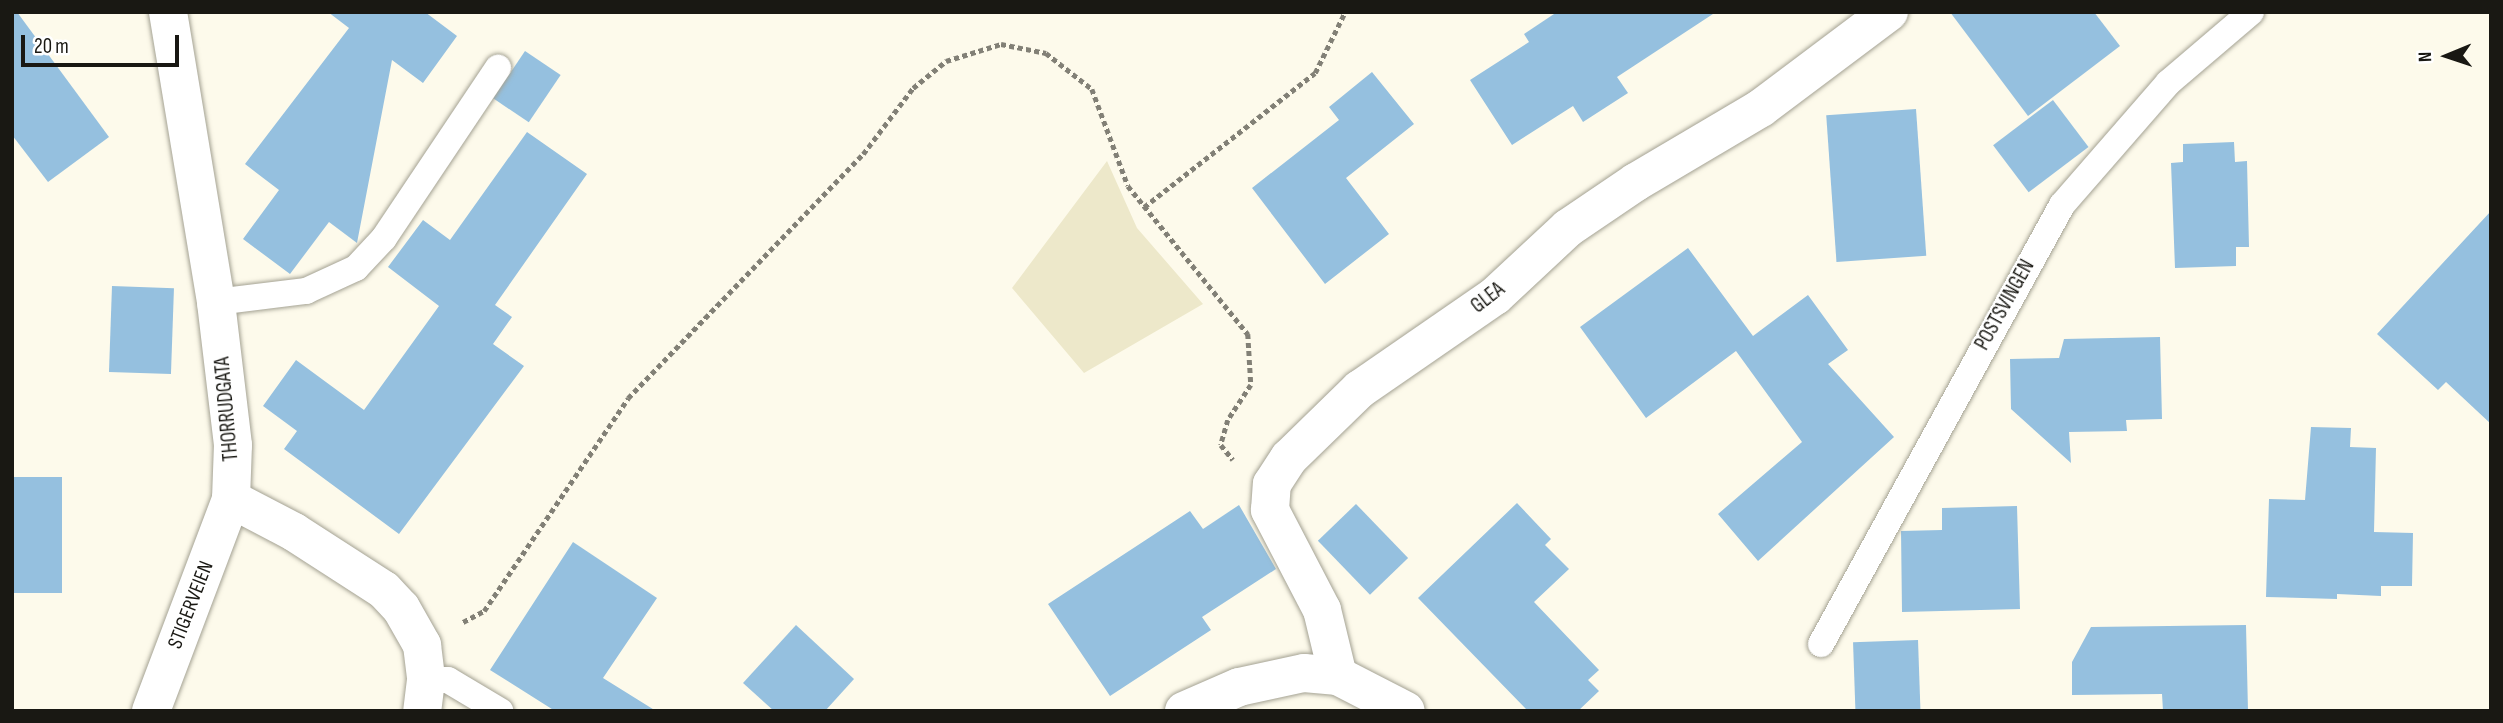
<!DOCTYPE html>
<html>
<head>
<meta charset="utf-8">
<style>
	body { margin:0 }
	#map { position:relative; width:2503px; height:723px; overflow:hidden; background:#fdfaeb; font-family:"Sofia Sans Condensed",sans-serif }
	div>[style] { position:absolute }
	.green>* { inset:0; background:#ede8ca }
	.building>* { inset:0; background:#95c0df; transform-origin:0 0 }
	.path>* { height:4.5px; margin-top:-2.25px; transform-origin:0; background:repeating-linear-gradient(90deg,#828076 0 5px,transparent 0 8.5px) }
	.roads { filter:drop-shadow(0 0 2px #a4a293) drop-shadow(0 0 2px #a4a293) }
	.lane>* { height:26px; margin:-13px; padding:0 13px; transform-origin:13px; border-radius:13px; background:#fff }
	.street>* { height:38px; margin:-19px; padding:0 19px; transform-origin:19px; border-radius:19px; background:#fff }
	span { translate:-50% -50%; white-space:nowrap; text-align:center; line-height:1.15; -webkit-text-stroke:5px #fff; paint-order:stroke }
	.street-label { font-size:21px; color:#191813 }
	.frame { position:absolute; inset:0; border:14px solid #191813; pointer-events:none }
	.north { position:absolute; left:2412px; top:21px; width:70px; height:70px; -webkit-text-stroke:5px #fff; paint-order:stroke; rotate:268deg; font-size:19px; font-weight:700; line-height:28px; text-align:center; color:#191813 }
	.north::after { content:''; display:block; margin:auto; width:24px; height:32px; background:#191813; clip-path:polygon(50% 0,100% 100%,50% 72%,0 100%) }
	.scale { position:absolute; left:21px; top:35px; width:158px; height:32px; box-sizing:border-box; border:4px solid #191813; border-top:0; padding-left:9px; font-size:21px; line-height:24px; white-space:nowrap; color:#191813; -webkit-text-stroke:5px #fff; paint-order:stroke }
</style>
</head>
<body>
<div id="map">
	<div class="green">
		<div style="clip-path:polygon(1107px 161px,1137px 228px,1203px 304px,1084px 373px,1012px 288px)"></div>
	</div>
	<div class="building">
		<div style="clip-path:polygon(12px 12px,17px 12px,109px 137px,48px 182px,12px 135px)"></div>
		<div style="clip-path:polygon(328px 12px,425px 12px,457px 36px,423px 83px,392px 60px,357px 243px,329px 222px,290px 274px,243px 239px,279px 190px,245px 164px,349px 28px)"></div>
		<div style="clip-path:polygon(1557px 12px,1716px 12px,1617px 77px,1628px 93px,1583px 122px,1573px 106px,1512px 145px,1470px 80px,1529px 42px,1524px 34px)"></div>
		<div style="clip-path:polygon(1950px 12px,2094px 12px,2120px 46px,2028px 116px)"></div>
		<div style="left:525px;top:51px;width:43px;height:57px;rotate:34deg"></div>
		<div style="clip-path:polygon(1372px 72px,1414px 124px,1346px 178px,1389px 234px,1325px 284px,1252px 188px,1339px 120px,1329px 107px)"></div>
		<div style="left:2053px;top:100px;width:59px;height:75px;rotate:53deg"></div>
		<div style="left:1916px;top:109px;width:147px;height:90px;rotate:86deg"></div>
		<div style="clip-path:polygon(527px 132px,587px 174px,495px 305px,512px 317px,493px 344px,524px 366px,399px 534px,284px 449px,297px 431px,263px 406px,296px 360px,364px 410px,439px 306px,388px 267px,423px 220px,450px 240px)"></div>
		<div style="clip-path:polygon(2234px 142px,2235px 162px,2247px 161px,2249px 247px,2236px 247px,2236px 266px,2175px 268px,2171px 163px,2183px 162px,2183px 144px)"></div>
		<div style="clip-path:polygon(2491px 211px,2491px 424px,2446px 382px,2438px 390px,2377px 334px)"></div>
		<div style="clip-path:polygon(1688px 248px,1753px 336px,1808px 295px,1848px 350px,1828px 364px,1894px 437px,1758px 561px,1718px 514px,1802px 442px,1736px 351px,1646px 418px,1580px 327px)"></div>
		<div style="left:112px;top:286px;width:62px;height:86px;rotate:2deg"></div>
		<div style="clip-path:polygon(2160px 337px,2162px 419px,2126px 420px,2127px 431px,2069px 432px,2071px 463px,2011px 409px,2010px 359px,2059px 358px,2064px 339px)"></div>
		<div style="clip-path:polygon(2311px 427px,2351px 428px,2350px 447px,2376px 448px,2374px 532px,2413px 533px,2412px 586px,2381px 586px,2381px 596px,2337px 594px,2337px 599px,2266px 597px,2269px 499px,2305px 500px)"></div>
		<div style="left:12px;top:477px;width:50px;height:116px"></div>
		<div style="clip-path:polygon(1517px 503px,1551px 539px,1545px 545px,1569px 569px,1534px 602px,1599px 670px,1588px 680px,1599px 691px,1578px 711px,1528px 711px,1418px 598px)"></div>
		<div style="left:1356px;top:504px;width:75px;height:53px;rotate:46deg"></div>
		<div style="clip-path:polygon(1239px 505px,1276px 569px,1202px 617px,1211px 630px,1110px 696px,1048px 604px,1190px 511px,1203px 529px)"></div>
		<div style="clip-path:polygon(2017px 506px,2020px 609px,1902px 612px,1901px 531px,1942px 530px,1942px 508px)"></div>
		<div style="clip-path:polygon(573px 542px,657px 598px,603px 678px,656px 711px,555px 711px,490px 670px)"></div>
		<div style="clip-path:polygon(796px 625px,854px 679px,825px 711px,774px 711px,743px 683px)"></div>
		<div style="clip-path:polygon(2246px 625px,2248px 711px,2163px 711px,2162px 694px,2072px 695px,2072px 662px,2091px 627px)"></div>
		<div style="left:1918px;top:640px;width:71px;height:65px;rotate:88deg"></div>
	</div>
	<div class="path">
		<div style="left:1144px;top:207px;width:217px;rotate:-38.1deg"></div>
		<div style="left:1315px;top:73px;width:68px;rotate:-63.8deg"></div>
		<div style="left:463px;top:622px;width:24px;rotate:-28deg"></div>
		<div style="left:484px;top:611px;width:257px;rotate:-55.9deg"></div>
		<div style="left:628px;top:398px;width:339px;rotate:-46.1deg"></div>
		<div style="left:863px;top:154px;width:83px;rotate:-52.9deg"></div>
		<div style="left:913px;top:88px;width:43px;rotate:-39.3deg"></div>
		<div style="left:946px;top:61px;width:58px;rotate:-17.2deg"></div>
		<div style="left:1001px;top:44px;width:46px;rotate:11.3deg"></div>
		<div style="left:1046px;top:53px;width:58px;rotate:38deg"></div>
		<div style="left:1092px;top:89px;width:103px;rotate:69.6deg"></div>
		<div style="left:1128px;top:186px;width:191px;rotate:51deg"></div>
		<div style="left:1248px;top:334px;width:51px;rotate:86.6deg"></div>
		<div style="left:1251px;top:385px;width:42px;rotate:123.3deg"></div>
		<div style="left:1228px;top:420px;width:26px;rotate:106deg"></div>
		<div style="left:1221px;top:445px;width:19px;rotate:51deg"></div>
	</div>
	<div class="roads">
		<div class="lane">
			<div style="left:216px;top:302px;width:91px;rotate:-7deg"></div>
			<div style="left:306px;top:291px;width:55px;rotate:-24.7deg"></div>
			<div style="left:356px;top:268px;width:41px;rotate:-47deg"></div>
			<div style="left:384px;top:238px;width:205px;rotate:-56.2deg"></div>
			<div style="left:1821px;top:644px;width:501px;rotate:-61.23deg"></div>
			<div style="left:2062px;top:205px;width:162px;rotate:-49deg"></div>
			<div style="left:2168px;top:83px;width:109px;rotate:-40.5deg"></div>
			<div style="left:426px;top:680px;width:22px"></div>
			<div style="left:448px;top:680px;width:61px;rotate:30.8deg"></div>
		</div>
		<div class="street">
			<div style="left:231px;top:499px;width:71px;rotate:27.6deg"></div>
			<div style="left:294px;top:532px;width:107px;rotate:32.8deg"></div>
			<div style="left:384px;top:590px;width:25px;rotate:47deg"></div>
			<div style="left:401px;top:608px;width:43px;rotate:60.4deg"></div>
			<div style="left:422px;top:645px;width:35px;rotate:83deg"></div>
			<div style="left:426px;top:680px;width:31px;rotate:97deg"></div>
			<div style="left:1338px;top:676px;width:68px;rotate:-103.6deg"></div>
			<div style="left:1322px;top:610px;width:113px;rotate:-117.5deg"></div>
			<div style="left:1270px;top:510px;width:26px;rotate:-86deg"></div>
			<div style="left:1272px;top:484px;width:31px;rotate:-57deg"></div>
			<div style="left:1289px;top:458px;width:99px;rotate:-44.2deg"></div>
			<div style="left:1360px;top:389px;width:164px;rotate:-34.6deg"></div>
			<div style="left:1495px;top:296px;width:100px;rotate:-43deg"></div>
			<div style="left:1568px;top:228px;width:82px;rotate:-34.1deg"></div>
			<div style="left:1636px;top:182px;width:145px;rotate:-30.6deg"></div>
			<div style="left:1761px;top:108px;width:160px;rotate:-36.9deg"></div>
			<div style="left:151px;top:711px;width:227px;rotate:-69.3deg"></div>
			<div style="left:231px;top:499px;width:54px;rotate:-87.9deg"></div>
			<div style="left:233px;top:445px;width:144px;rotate:-96.8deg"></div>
			<div style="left:216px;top:302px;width:294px;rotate:-99.4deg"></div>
			<div style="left:1184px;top:711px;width:60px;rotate:-23.6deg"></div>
			<div style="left:1239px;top:687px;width:66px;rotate:-12.2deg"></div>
			<div style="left:1304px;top:673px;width:34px;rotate:5deg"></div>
			<div style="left:1338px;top:676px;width:76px;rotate:27.2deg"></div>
		</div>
	</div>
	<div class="street-label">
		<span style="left:1488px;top:298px;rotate:-38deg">GLEA</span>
		<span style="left:2005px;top:305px;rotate:-61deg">POSTSVINGEN</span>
		<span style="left:227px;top:409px;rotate:-95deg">THORRUDGATA</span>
		<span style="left:191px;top:605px;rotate:-69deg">STIGERVEIEN</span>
	</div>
	<div class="frame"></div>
	<div class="north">N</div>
	<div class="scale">20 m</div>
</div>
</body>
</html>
